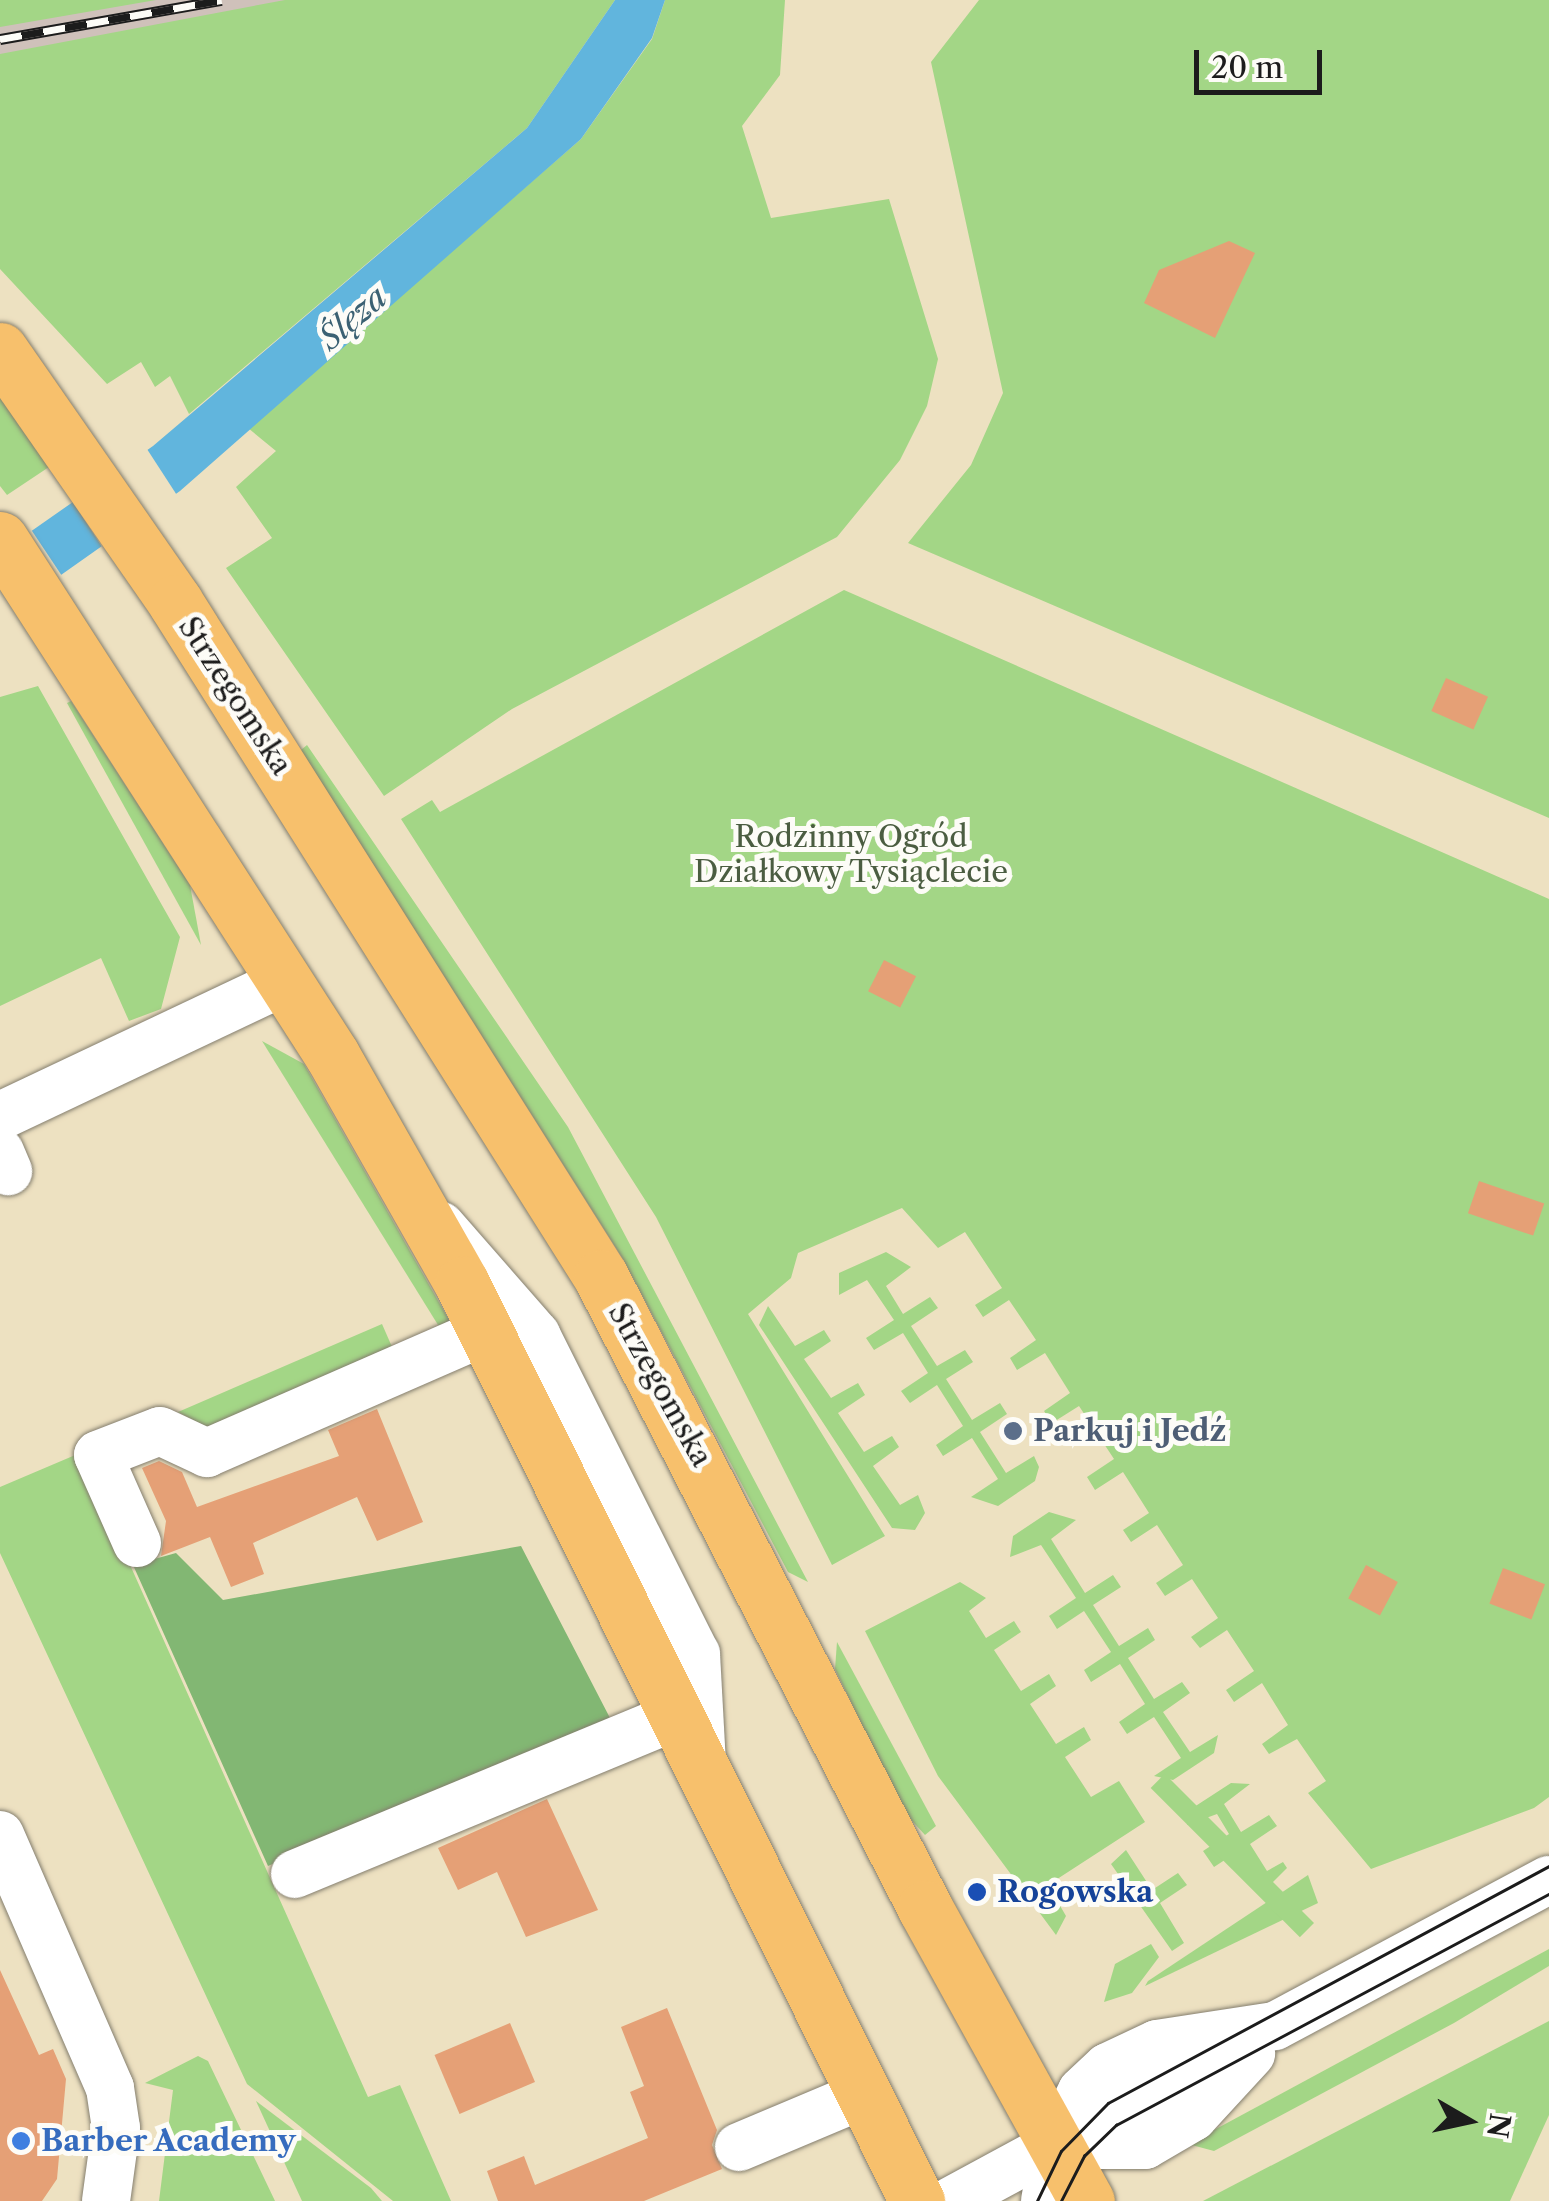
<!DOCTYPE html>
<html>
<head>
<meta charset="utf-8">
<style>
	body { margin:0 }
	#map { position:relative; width:1549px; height:2201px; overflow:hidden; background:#ede1c1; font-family:"Libre Caslon Text",serif }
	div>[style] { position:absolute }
	.industrial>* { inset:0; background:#cfc1ba }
	.green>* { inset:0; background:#a3d686; transform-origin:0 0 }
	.forest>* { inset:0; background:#82b773 }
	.water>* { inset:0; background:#61b5dd }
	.pier>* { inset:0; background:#ede1c1; transform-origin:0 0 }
	.building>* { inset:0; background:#e5a076; transform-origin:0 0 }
	.roads { filter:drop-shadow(0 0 2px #847e6e) drop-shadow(0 0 2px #847e6e) }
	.minor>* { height:48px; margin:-24px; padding:0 24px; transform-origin:24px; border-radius:24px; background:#fff }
	.major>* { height:55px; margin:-27.5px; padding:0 27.5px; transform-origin:27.5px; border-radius:27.5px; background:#f7c06c }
	.tram>* { height:2.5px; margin:-1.25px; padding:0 1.25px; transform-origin:1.25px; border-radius:1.25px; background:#1c1c1c }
	.rail>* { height:11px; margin-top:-5.5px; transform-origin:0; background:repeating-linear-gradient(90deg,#fdfcf7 0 22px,#1c1c1c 0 44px); box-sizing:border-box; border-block:2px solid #1c1c1c }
	.dots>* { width:28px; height:28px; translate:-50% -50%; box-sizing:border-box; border:5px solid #fdfcf7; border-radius:50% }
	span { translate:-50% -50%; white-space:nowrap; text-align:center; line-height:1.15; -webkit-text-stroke:10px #fdfcf7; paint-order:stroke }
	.street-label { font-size:30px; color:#1c1c1c }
	.park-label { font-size:30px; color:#4b5d41 }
	.service-label { font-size:30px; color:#4e5e75; font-weight:700 }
	.left { translate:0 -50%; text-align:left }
	.transit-label { font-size:30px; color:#164399; font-weight:700 }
	.shop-label { font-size:30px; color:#366cbe; font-weight:700 }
	.water-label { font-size:32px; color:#3b6173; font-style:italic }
	.north { position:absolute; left:1419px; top:2071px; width:100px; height:100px; -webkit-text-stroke:8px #fdfcf7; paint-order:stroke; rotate:99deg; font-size:28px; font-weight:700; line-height:40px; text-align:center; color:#1c1c1c }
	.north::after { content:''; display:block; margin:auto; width:35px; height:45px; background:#1c1c1c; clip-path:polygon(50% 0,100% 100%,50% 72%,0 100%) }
	.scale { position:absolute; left:1194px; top:50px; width:128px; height:45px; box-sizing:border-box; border:5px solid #1c1c1c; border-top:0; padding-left:12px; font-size:30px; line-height:35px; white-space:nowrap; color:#1c1c1c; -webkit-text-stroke:8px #fdfcf7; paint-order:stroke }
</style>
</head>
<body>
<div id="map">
	<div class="industrial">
		<div style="clip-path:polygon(0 0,578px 0,0 109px)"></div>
	</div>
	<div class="green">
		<div style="clip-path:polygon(0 0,156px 0,0 27px)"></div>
		<div style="clip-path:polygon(285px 0,615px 0,527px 128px,189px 414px,170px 376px,155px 387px,141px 362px,107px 384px,0 269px,0 54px)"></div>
		<div style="clip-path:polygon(665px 0,785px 0,780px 75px,742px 126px,771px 218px,889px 199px,938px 359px,927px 406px,900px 460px,837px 537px,512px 709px,384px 796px,226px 568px,272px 538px,236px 487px,276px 451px,248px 428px,581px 139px,652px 39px)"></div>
		<div style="clip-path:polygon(979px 0,1549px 0,1549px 818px,908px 543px,971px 465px,1003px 393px,931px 62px)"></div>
		<div style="clip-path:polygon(0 396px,49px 467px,7px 495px,0 486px)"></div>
		<div style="clip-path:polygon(844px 590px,1549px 899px,1549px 1797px,1534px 1808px,1371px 1869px,1308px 1793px,1326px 1781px,1297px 1739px,1269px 1754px,1262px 1744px,1288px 1725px,1262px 1683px,1234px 1702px,1226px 1690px,1254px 1671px,1227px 1630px,1200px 1648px,1191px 1637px,1218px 1618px,1192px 1579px,1165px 1596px,1156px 1583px,1183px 1565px,1157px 1525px,1131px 1542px,1123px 1530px,1149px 1513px,1123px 1472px,1095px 1490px,1087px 1477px,1114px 1459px,1079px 1406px,1052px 1423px,1044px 1411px,1070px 1393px,1045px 1353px,1017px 1370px,1010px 1358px,1036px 1340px,1009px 1300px,983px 1317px,975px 1305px,1002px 1288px,965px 1232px,938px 1248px,902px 1208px,798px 1253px,791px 1278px,748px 1314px,885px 1536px,832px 1565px,656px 1217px,401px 819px,432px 800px,440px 812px)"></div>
		<div style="clip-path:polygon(38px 686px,180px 937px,161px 1009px,129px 1021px,101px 958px,0 1006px,0 697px)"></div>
		<div style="clip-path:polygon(71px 701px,190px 885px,201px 945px,67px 703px)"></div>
		<div style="clip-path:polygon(307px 745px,568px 1127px,808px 1582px,788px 1572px,623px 1259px,301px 750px)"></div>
		<div style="clip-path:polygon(262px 1041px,304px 1064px,453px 1327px,443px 1333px)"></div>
		<div style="clip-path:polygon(886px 1252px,911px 1267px,886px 1286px,903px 1314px,930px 1297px,938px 1308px,911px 1326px,937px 1366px,965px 1350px,973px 1362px,946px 1379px,972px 1420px,1000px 1403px,1007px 1414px,980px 1432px,1006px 1473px,1034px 1456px,1039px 1467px,1035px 1481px,998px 1506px,971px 1497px,998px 1479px,972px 1438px,943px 1456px,936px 1445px,963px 1426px,937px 1385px,910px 1403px,901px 1391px,928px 1373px,903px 1333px,874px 1350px,866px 1338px,894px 1320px,867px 1280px,839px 1295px,839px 1273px)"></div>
		<div style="clip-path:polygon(768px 1306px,795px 1346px,824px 1330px,831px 1341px,804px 1359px,831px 1398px,858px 1383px,865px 1395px,838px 1413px,864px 1452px,892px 1436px,899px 1447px,873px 1466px,900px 1505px,918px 1495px,925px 1513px,915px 1530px,892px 1528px,759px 1325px)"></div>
		<div style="clip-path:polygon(382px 1324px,396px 1356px,219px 1434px,178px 1412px)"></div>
		<div style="clip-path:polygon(80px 1453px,368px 2097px,400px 2085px,451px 2201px,393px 2201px,247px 2084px,0 1553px,0 1487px)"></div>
		<div style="clip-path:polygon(1049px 1512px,1076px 1520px,1051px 1539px,1085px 1593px,1113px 1575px,1121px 1587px,1093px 1605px,1119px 1646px,1148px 1628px,1155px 1640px,1128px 1658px,1154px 1699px,1182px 1682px,1190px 1693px,1163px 1712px,1190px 1752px,1218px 1735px,1214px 1753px,1173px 1780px,1154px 1776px,1181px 1758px,1154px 1717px,1127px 1734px,1119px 1722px,1145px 1704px,1120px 1664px,1091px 1682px,1084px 1670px,1111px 1652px,1084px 1611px,1057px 1629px,1049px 1616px,1076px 1598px,1041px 1545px,1010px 1557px,1013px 1536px)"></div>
		<div style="clip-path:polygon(960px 1582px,986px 1598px,969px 1611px,986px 1638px,1014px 1621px,1021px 1632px,994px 1650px,1021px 1691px,1049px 1674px,1056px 1686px,1030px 1704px,1056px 1744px,1084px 1727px,1091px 1740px,1065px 1757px,1091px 1797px,1119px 1781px,1145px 1822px,1048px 1885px,1066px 1916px,1056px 1935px,938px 1776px,865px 1631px)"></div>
		<div style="clip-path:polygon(837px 1642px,936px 1826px,925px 1835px,904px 1812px,835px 1669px)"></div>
		<div style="clip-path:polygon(1231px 1783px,1250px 1784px,1224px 1804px,1241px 1832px,1269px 1815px,1277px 1826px,1250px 1844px,1267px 1871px,1283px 1862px,1287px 1868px,1266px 1889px,1240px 1850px,1214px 1867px,1203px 1851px,1229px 1834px,1217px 1814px,1187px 1825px,1191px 1809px)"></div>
		<div style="clip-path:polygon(1126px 1850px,1152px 1890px,1178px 1873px,1187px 1885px,1160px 1903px,1184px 1943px,1172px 1951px,1111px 1864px)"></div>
		<div style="clip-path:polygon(1308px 1875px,1318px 1903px,1145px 1986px,1148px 1981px)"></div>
		<div style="left:1314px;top:1923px;width:20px;height:211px;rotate:135deg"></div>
		<div style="clip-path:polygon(1151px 1944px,1159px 1957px,1132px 1993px,1104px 2002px,1115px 1964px)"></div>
		<div style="clip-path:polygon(1549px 1949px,1549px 1966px,1454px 2023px,1214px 2151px,1188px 2144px)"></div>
		<div style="clip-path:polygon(1549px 2021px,1549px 2115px,1510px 2201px,1203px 2201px)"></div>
		<div style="clip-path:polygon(198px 2056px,208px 2061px,275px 2201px,159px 2201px,173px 2090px,145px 2083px)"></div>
		<div style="clip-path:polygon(256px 2101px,371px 2188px,382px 2201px,302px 2201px)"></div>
	</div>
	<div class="forest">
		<div style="clip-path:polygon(521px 1546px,610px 1718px,268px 1866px,133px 1565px,176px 1553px,223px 1600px)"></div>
	</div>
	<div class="water">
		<div style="clip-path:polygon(615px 0,665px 0,652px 38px,581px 139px,180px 491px,0 618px,0 553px,153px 446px,527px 128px)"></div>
	</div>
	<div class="pier">
		<div style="left:145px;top:446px;width:62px;height:91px;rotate:57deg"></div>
		<div style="clip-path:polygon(30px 528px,66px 582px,0 623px,0 547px)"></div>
	</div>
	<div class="building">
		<div style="clip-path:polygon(1229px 241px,1255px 253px,1215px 338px,1144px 303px,1159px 270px)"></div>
		<div style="left:1446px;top:678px;width:46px;height:36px;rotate:24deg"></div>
		<div style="left:884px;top:960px;width:36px;height:35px;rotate:27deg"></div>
		<div style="left:1479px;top:1181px;width:69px;height:34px;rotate:19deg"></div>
		<div style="clip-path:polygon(377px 1409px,423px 1522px,377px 1541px,357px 1497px,253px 1543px,264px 1574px,231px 1587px,210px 1537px,161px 1556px,166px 1521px,142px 1468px,159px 1461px,182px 1472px,197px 1507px,339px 1456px,328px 1430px)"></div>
		<div style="left:1366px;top:1565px;width:36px;height:38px;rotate:28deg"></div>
		<div style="left:1503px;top:1568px;width:45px;height:38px;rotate:21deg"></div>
		<div style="clip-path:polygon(547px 1799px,598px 1910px,526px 1937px,497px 1872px,458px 1890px,438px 1848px)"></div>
		<div style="clip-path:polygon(0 1970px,39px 2055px,53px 2049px,66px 2079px,57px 2179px,42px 2201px,0 2201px)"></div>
		<div style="clip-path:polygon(667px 2008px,717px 2130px,712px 2145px,722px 2169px,644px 2201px,498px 2201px,487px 2171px,524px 2156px,535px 2185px,648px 2138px,630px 2092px,644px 2086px,621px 2027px)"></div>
		<div style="left:510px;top:2023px;width:64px;height:82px;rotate:67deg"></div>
	</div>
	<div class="roads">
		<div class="minor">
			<div style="left:0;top:1116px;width:315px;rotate:-25.3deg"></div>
			<div style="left:0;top:1152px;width:21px;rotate:67deg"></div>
			<div style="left:441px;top:1226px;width:145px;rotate:48.9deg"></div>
			<div style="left:536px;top:1335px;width:357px;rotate:63.4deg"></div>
			<div style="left:696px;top:1654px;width:110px;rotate:86.9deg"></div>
			<div style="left:137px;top:1543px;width:96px;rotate:-113.9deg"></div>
			<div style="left:98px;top:1455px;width:66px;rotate:-21.2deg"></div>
			<div style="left:160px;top:1431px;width:52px;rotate:25.1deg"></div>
			<div style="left:207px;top:1453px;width:305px;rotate:-23.6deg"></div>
			<div style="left:0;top:1835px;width:276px;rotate:66.5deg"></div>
			<div style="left:110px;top:2088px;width:40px;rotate:81.5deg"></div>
			<div style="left:116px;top:2128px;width:74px;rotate:97.8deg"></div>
			<div style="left:295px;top:1874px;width:415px;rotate:-22.5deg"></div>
			<div style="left:1055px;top:2145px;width:90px"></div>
			<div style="left:1145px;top:2145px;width:56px;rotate:-30.3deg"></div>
			<div style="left:1193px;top:2117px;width:86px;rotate:-47.4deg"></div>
			<div style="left:739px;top:2147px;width:137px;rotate:-22.8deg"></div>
			<div style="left:951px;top:2201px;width:336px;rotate:-28.4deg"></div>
			<div style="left:1045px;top:2201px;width:57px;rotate:-79.9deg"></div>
			<div style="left:1055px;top:2145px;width:60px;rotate:-63.4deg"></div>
			<div style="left:1082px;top:2091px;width:35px;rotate:-43deg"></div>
			<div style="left:1108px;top:2067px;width:54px;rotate:-25.1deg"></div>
			<div style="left:1157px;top:2044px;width:119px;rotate:-8.7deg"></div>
			<div style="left:1275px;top:2026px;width:310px;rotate:-28.1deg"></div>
		</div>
		<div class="major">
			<div style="left:0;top:350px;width:307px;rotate:55.2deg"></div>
			<div style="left:175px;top:602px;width:798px;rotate:57.74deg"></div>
			<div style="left:601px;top:1277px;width:709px;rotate:62.82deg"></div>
			<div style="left:925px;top:1908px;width:335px;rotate:61.1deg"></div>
			<div style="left:0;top:539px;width:614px;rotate:57.24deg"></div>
			<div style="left:332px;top:1055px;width:263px;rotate:60.4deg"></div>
			<div style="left:462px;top:1284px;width:1024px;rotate:63.61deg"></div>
		</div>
	</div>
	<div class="tram">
		<div style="left:1037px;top:2201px;width:55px;rotate:-64.4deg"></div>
		<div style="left:1061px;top:2151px;width:67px;rotate:-45.6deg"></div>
		<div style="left:1108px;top:2103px;width:501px;rotate:-28.25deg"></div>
		<div style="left:1061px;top:2201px;width:51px;rotate:-62.9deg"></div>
		<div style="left:1084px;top:2156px;width:45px;rotate:-44.1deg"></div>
		<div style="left:1116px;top:2125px;width:491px;rotate:-28.1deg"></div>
	</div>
	<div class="rail">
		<div style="left:0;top:39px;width:225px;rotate:-10deg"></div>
	</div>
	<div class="dots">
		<div style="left:1013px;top:1431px;background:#5c6f8a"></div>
		<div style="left:977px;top:1892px;background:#1a4fb4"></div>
		<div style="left:21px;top:2141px;background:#3f7fe0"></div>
	</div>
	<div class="street-label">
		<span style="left:235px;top:696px;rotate:57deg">Strzegomska</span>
		<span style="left:660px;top:1385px;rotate:61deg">Strzegomska</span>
	</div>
	<div class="park-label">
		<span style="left:851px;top:854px">Rodzinny Ogród<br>Działkowy Tysiąclecie</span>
	</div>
	<div class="service-label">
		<span class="left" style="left:1033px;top:1431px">Parkuj i Jedź</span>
	</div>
	<div class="transit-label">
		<span class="left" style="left:997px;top:1892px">Rogowska</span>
	</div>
	<div class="shop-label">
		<span class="left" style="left:41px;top:2141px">Barber Academy</span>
	</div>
	<div class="water-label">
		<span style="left:353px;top:318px;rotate:-41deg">Ślęza</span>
	</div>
	<div class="north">N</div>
	<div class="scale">20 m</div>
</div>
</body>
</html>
